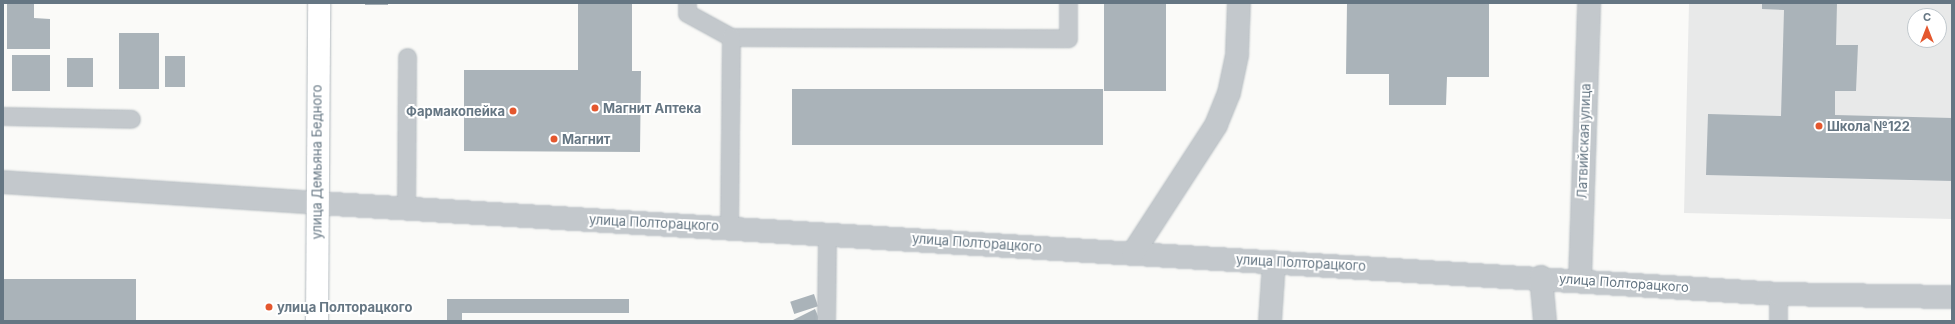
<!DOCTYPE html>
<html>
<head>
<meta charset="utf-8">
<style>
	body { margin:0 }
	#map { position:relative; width:1955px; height:324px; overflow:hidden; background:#fafaf8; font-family:Inter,sans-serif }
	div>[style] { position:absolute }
	.built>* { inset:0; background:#e8e9e9 }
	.building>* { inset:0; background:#aab3b9; transform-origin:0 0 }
	.roads { filter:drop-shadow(0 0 1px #b3babf) drop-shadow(0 0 1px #b3babf) }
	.service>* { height:17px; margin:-8.5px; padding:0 8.5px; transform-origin:8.5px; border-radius:8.5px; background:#c3c8cc }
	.minor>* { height:22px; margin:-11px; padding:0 11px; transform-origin:11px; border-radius:11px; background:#c3c8cc }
	.tertiary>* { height:22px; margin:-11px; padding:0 11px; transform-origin:11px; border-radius:11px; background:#c3c8cc }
	.secondary>* { height:22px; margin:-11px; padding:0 11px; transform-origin:11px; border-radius:11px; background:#fff }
	.dots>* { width:11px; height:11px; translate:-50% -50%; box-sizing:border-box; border:2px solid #fff; border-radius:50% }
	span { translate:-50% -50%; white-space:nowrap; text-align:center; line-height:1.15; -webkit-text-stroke:4px #fff; paint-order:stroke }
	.poi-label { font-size:13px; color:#657683; font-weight:700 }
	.left { translate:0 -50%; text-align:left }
	.right { translate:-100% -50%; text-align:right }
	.street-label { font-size:13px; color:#657683 }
	.frame { position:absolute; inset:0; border:4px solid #657683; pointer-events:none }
	.north { position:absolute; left:1907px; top:8px; width:40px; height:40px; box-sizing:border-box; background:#fff; border:1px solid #c1c8cd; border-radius:50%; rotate:0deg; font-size:11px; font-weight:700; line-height:16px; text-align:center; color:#657683 }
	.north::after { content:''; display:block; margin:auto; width:14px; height:18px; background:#e4572e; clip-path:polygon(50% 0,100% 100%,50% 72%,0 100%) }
</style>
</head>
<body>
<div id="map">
	<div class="built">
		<div style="clip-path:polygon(evenodd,1689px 3px,1952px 3px,1952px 219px,1684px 213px,1689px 3px,1915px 16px,1939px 16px,1939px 40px,1915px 40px,1915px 16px)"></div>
	</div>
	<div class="building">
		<div style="clip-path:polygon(7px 3px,34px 3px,34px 18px,50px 19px,50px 49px,7px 49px)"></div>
		<div style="left:365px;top:3px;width:23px;height:2px"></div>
		<div style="clip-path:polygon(578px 3px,632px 3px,632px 71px,641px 71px,640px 152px,464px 151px,464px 70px,578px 70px)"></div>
		<div style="left:1104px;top:3px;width:62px;height:88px"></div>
		<div style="clip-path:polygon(1347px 3px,1489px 3px,1489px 77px,1447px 77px,1446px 105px,1389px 105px,1389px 74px,1346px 74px)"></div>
		<div style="clip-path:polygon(1762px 3px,1837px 3px,1836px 45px,1858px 45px,1856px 91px,1835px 91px,1835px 115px,1952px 118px,1952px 181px,1706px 175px,1708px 114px,1781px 116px,1784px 10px,1762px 9px)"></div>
		<div style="left:119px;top:33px;width:40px;height:56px"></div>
		<div style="left:12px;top:55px;width:38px;height:36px"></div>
		<div style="left:165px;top:56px;width:20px;height:31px"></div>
		<div style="left:67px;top:58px;width:26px;height:29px"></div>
		<div style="left:792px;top:89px;width:311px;height:56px"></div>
		<div style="left:3px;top:279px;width:133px;height:42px"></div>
		<div style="left:814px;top:294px;width:13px;height:25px;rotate:72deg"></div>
		<div style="clip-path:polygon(447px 299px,629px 299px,629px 313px,462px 313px,462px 321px,447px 321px)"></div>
		<div style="clip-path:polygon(815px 309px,820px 321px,791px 321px)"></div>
	</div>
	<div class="roads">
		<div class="service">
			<div style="left:687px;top:3px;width:10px;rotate:90deg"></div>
			<div style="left:687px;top:13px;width:50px;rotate:28.6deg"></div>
			<div style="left:731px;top:37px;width:337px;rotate:0.2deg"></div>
			<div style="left:1068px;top:38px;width:35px;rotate:-90deg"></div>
			<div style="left:3px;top:116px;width:128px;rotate:1.3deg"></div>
			<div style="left:406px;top:209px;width:152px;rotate:-89.6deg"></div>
			<div style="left:729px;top:228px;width:191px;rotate:-89.4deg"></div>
			<div style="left:826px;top:321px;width:87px;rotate:-89.3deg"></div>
			<div style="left:1778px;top:321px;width:27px;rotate:-90deg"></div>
		</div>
		<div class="minor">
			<div style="left:317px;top:203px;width:1464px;rotate:3.56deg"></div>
			<div style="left:1778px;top:294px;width:174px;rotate:1deg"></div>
			<div style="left:1133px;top:253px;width:153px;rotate:-57deg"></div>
			<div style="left:1216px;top:125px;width:35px;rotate:-68deg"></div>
			<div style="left:1229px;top:93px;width:40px;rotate:-78deg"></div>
			<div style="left:1237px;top:54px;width:51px;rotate:-87.8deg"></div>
			<div style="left:1541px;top:277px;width:44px;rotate:84.8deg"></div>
			<div style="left:1580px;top:279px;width:276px;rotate:-88.1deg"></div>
			<div style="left:1270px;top:321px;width:59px;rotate:-86.1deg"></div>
		</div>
		<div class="tertiary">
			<div style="left:3px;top:182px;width:315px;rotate:3.8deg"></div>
		</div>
		<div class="secondary">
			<div style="left:317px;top:321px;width:318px;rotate:-89.6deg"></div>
		</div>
	</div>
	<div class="dots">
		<div style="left:595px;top:108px;background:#e4572e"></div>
		<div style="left:513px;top:111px;background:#e4572e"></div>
		<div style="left:1819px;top:126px;background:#e4572e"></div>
		<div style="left:554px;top:139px;background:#e4572e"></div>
		<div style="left:269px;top:307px;background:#e4572e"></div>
	</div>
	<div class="poi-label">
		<span class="left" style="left:603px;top:108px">Магнит Аптека</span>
		<span class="right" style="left:505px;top:111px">Фармакопейка</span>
		<span class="left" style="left:1827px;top:126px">Школа №122</span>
		<span class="left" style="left:562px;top:139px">Магнит</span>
		<span class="left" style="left:277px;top:307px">улица Полторацкого</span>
	</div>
	<div class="street-label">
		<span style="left:1584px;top:141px;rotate:-88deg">Латвийская улица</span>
		<span style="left:317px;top:162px;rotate:-90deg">улица Демьяна Бедного</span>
		<span style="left:654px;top:223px;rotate:3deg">улица Полторацкого</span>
		<span style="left:977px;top:243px;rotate:4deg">улица Полторацкого</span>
		<span style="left:1301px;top:263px;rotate:3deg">улица Полторацкого</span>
		<span style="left:1624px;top:283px;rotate:4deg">улица Полторацкого</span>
	</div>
	<div class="frame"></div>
	<div class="north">С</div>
</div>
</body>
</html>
